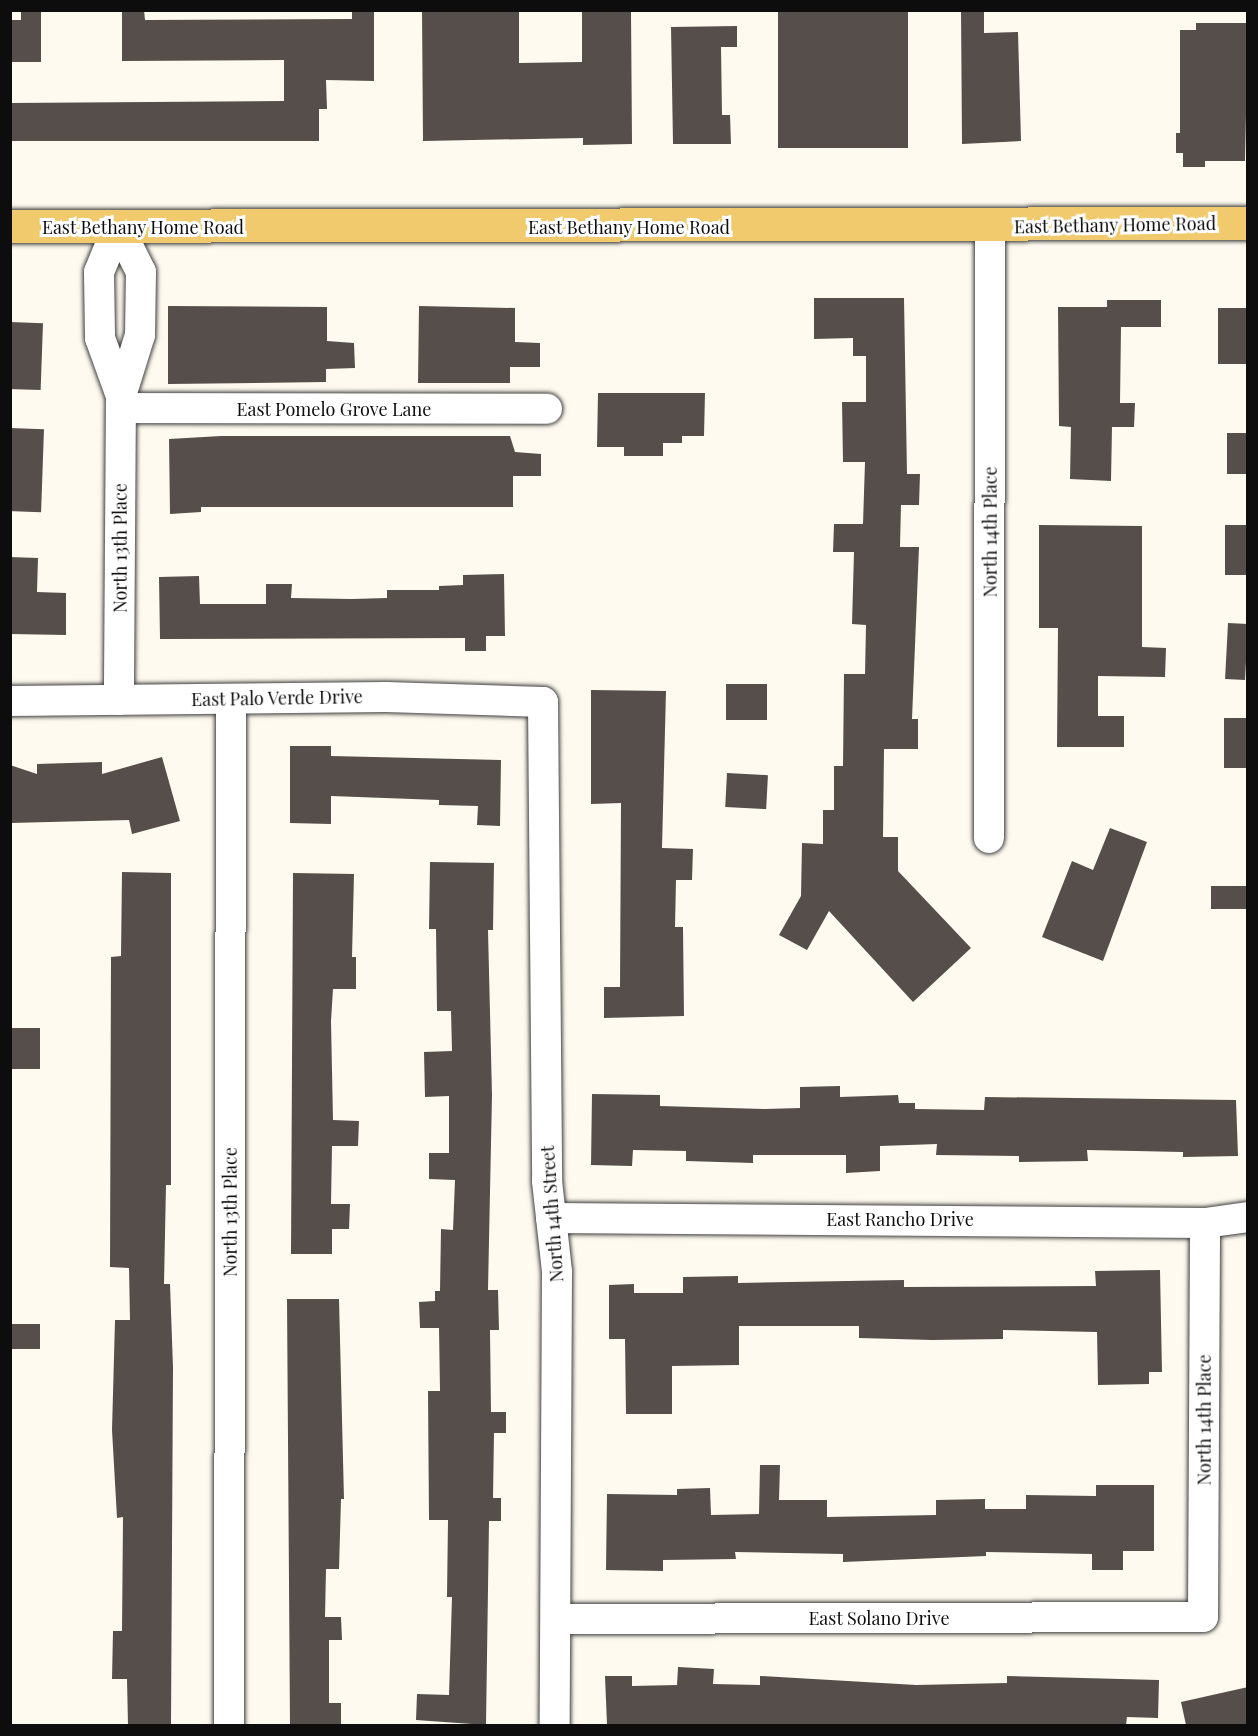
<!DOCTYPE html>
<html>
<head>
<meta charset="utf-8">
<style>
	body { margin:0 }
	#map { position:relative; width:1258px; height:1736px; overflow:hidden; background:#fefaef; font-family:"Playfair Display",serif }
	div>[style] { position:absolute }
	.building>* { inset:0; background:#554e4a; transform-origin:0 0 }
	.roads { filter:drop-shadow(0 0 2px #404040) drop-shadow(0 0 2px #404040) }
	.minor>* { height:30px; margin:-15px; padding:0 15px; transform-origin:15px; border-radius:15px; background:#fff }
	.major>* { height:33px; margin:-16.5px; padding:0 16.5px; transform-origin:16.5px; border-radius:16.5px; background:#f0ca6c }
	span { translate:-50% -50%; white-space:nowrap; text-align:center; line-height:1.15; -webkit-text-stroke:6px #fff; paint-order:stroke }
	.street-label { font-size:18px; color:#0d0d0d }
	.frame { position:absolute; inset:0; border:12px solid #0d0d0d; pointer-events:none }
</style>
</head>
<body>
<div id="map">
	<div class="building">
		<div style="clip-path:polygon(21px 10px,41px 10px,41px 62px,10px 62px,10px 20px,21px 20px)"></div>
		<div style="clip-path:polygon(122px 10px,144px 10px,145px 20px,352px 19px,352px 10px,374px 10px,374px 81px,326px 80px,327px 109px,319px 109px,319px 141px,10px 141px,10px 103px,284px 101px,284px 60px,122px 61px)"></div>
		<div style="clip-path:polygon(422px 10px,519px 10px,519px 63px,582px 62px,582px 10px,631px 10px,632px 144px,583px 145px,583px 138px,423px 141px)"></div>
		<div style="left:778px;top:10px;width:130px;height:138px"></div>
		<div style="clip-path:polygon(961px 10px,984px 10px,984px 33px,1018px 32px,1021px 141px,962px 144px)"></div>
		<div style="clip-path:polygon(1196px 23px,1248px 23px,1245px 161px,1205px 161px,1205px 167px,1183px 167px,1183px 153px,1176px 153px,1176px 133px,1180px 133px,1180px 30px,1196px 30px)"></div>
		<div style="clip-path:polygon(737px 26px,737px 47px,721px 47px,722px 115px,730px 115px,731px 144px,673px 144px,671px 27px)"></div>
		<div style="clip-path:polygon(814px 298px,904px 298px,907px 474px,920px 474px,919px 505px,901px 505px,900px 547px,919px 547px,912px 719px,918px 719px,918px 749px,884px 749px,883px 837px,898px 837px,898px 871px,971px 948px,913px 1002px,829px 911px,807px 950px,779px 935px,801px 896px,802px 843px,823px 844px,823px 810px,834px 810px,834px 766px,843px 766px,844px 674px,865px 674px,866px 625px,852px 624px,854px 552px,833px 552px,834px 524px,863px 524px,865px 462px,843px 462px,842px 402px,866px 402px,866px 356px,853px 356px,853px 338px,814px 339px)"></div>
		<div style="clip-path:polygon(1107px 300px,1161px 300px,1161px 327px,1121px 327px,1120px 403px,1135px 403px,1134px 427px,1112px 427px,1111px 481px,1070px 479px,1071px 427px,1059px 426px,1058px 307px,1107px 307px)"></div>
		<div style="clip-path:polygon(168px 306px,327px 307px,327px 341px,354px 343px,355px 368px,326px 369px,326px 382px,168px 384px)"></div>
		<div style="clip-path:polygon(419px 306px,515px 308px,515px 342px,540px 343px,540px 367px,510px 367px,510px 383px,418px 383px)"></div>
		<div style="left:1218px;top:308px;width:30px;height:56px"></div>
		<div style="left:10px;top:322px;width:33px;height:67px;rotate:2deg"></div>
		<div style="clip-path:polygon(598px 393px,705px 393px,704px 436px,682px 436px,682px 443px,663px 443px,663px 456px,624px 456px,624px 447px,597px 447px)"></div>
		<div style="left:10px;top:428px;width:34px;height:83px;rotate:2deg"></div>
		<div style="left:1227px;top:433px;width:21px;height:41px"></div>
		<div style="clip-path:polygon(221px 436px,510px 436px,515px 452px,541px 454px,541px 476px,513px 476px,513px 507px,201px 507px,201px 512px,170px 514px,169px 439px)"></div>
		<div style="clip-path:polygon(1039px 525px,1142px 526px,1142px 647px,1166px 648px,1165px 677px,1098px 676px,1098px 716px,1124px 716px,1124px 747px,1057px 747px,1058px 628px,1039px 628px)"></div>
		<div style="left:1225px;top:525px;width:23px;height:50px"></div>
		<div style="clip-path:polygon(10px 557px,38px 558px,37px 592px,66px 593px,66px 635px,10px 634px)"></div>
		<div style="clip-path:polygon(504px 574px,505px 636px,486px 636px,486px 651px,465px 651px,465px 638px,160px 639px,159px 577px,199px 576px,200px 604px,266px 604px,266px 584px,292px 584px,291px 598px,352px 599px,387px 598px,387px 590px,439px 590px,439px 586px,463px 585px,463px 575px)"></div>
		<div style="left:1228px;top:623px;width:20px;height:56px;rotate:3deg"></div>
		<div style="left:726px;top:684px;width:41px;height:36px"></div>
		<div style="clip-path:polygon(591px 690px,666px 691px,662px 848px,693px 849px,692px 880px,676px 880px,675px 927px,683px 927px,684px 1016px,604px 1018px,604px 987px,620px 987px,621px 803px,591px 804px)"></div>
		<div style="left:1224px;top:718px;width:24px;height:50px"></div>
		<div style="clip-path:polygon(290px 746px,331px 746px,331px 756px,501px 760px,500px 826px,477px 825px,478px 806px,439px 805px,439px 800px,331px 796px,331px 824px,290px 823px)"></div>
		<div style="clip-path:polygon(162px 757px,180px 821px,132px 834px,129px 820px,10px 823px,10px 765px,37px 774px,37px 764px,102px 762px,102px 774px)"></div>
		<div style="left:727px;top:773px;width:41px;height:34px;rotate:3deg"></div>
		<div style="clip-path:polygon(1110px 828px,1147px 842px,1103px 961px,1042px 937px,1072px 861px,1093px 870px)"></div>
		<div style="clip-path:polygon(430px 862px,494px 863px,493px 930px,488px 930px,492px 1095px,488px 1290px,498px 1290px,499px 1330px,490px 1330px,491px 1412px,506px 1412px,506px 1433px,494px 1433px,493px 1498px,501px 1498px,501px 1521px,489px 1521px,486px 1725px,416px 1720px,417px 1694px,449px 1695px,452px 1597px,447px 1597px,448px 1520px,429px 1520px,428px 1391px,440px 1391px,439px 1328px,420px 1328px,419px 1302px,435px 1301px,435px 1291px,440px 1291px,441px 1229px,453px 1230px,455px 1180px,429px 1179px,429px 1153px,449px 1153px,449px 1096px,425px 1097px,424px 1052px,452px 1051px,451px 1011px,437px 1011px,436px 929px,429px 929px)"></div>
		<div style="clip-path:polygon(122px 872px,171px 873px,171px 1185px,166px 1185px,164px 1284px,170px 1284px,173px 1367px,171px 1725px,128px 1725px,127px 1679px,112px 1679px,113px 1631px,122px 1631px,123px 1517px,117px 1518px,112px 1430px,115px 1320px,130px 1320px,129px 1268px,110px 1267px,111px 957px,121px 956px)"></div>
		<div style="clip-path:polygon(293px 873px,354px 874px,352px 957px,356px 957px,356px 989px,333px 989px,331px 1021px,333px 1120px,359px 1121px,358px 1146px,332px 1146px,331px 1204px,350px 1204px,349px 1229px,332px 1229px,332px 1254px,291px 1254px)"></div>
		<div style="left:1211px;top:886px;width:37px;height:23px"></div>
		<div style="left:10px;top:1028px;width:30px;height:41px"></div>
		<div style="clip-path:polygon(840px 1086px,840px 1097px,898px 1095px,899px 1103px,915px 1103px,915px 1109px,984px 1110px,985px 1097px,1236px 1100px,1238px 1156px,1183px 1157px,1183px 1152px,1087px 1150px,1088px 1161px,1019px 1162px,1019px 1156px,936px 1155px,937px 1144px,880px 1146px,880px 1171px,846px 1173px,846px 1155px,753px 1155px,753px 1163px,686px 1161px,686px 1151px,633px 1150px,632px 1166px,591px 1165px,592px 1094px,660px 1095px,660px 1106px,765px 1109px,800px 1108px,800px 1087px)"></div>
		<div style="clip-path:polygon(1160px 1270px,1162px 1372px,1149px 1372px,1149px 1384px,1098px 1385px,1097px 1332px,1003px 1330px,1003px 1339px,932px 1340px,859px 1338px,859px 1326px,739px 1326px,739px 1365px,672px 1366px,672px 1414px,626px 1414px,625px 1339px,609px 1339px,609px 1285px,634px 1284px,634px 1293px,683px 1293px,683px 1277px,738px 1276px,738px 1283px,904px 1280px,904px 1287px,1096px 1286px,1095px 1271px)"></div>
		<div style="clip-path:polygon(287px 1299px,339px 1299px,344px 1499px,341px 1499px,339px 1569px,326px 1569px,325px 1617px,341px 1617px,342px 1640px,329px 1640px,329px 1703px,341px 1703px,341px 1725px,290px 1725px)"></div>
		<div style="left:10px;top:1324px;width:30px;height:25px"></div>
		<div style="clip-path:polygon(760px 1465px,780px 1465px,779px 1500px,827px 1500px,827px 1517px,936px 1515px,936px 1500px,985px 1499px,985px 1509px,1026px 1509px,1026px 1495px,1096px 1496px,1096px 1485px,1154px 1485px,1154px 1551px,1123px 1551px,1123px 1570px,1092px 1570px,1092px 1554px,986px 1552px,986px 1556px,843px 1562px,843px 1554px,735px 1552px,736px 1559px,663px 1560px,663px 1571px,606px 1570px,607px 1494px,677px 1495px,677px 1489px,710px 1488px,711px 1515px,759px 1514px)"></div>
		<div style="clip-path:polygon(678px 1667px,714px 1669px,713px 1684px,760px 1685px,760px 1676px,916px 1685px,1007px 1683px,1007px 1676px,1159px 1680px,1158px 1718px,1127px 1717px,1126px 1725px,607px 1725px,605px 1676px,632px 1676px,632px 1686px,677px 1685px)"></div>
		<div style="clip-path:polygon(1248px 1687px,1248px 1725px,1186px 1725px,1181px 1702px)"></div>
	</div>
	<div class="roads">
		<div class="minor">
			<div style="left:118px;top:226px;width:51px;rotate:63.4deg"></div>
			<div style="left:141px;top:272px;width:63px;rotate:90.9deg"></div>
			<div style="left:140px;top:335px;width:64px;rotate:107.3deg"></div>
			<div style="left:121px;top:396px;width:304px;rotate:90.4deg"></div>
			<div style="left:118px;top:226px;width:50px;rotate:112.4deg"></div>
			<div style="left:99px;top:272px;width:66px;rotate:89.1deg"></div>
			<div style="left:100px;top:338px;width:62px;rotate:70.1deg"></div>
			<div style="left:121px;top:408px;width:426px;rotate:0.1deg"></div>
			<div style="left:10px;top:701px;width:376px;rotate:-0.6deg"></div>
			<div style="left:386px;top:697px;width:157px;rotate:1.8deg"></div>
			<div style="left:543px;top:702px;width:479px;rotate:89.5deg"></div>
			<div style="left:547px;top:1181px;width:92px;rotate:83.7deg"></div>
			<div style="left:557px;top:1272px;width:454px;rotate:90.3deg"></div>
			<div style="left:989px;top:838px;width:612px;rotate:-89.91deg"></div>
			<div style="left:551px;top:1218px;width:654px;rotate:0.44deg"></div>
			<div style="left:1205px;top:1223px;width:43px;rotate:-7.9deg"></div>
			<div style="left:556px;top:1619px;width:647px;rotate:-0.18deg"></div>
			<div style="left:1203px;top:1617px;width:394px;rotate:-89.7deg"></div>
			<div style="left:229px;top:1726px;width:1027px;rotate:-89.89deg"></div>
		</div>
		<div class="major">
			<div style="left:10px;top:226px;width:1238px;rotate:-0.14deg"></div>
		</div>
	</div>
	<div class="street-label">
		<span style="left:1115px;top:225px;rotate:-1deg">East Bethany Home Road</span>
		<span style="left:143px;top:227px">East Bethany Home Road</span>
		<span style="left:629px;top:227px">East Bethany Home Road</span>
		<span style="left:334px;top:409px">East Pomelo Grove Lane</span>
		<span style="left:990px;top:532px;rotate:-90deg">North 14th Place</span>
		<span style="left:120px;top:548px;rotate:-90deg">North 13th Place</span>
		<span style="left:277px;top:698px;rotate:-1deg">East Palo Verde Drive</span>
		<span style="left:230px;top:1212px;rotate:-90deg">North 13th Place</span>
		<span style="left:552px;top:1214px;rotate:-94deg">North 14th Street</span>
		<span style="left:900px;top:1219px">East Rancho Drive</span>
		<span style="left:1204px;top:1420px;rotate:-90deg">North 14th Place</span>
		<span style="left:879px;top:1618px">East Solano Drive</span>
	</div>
	<div class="frame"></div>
</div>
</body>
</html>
